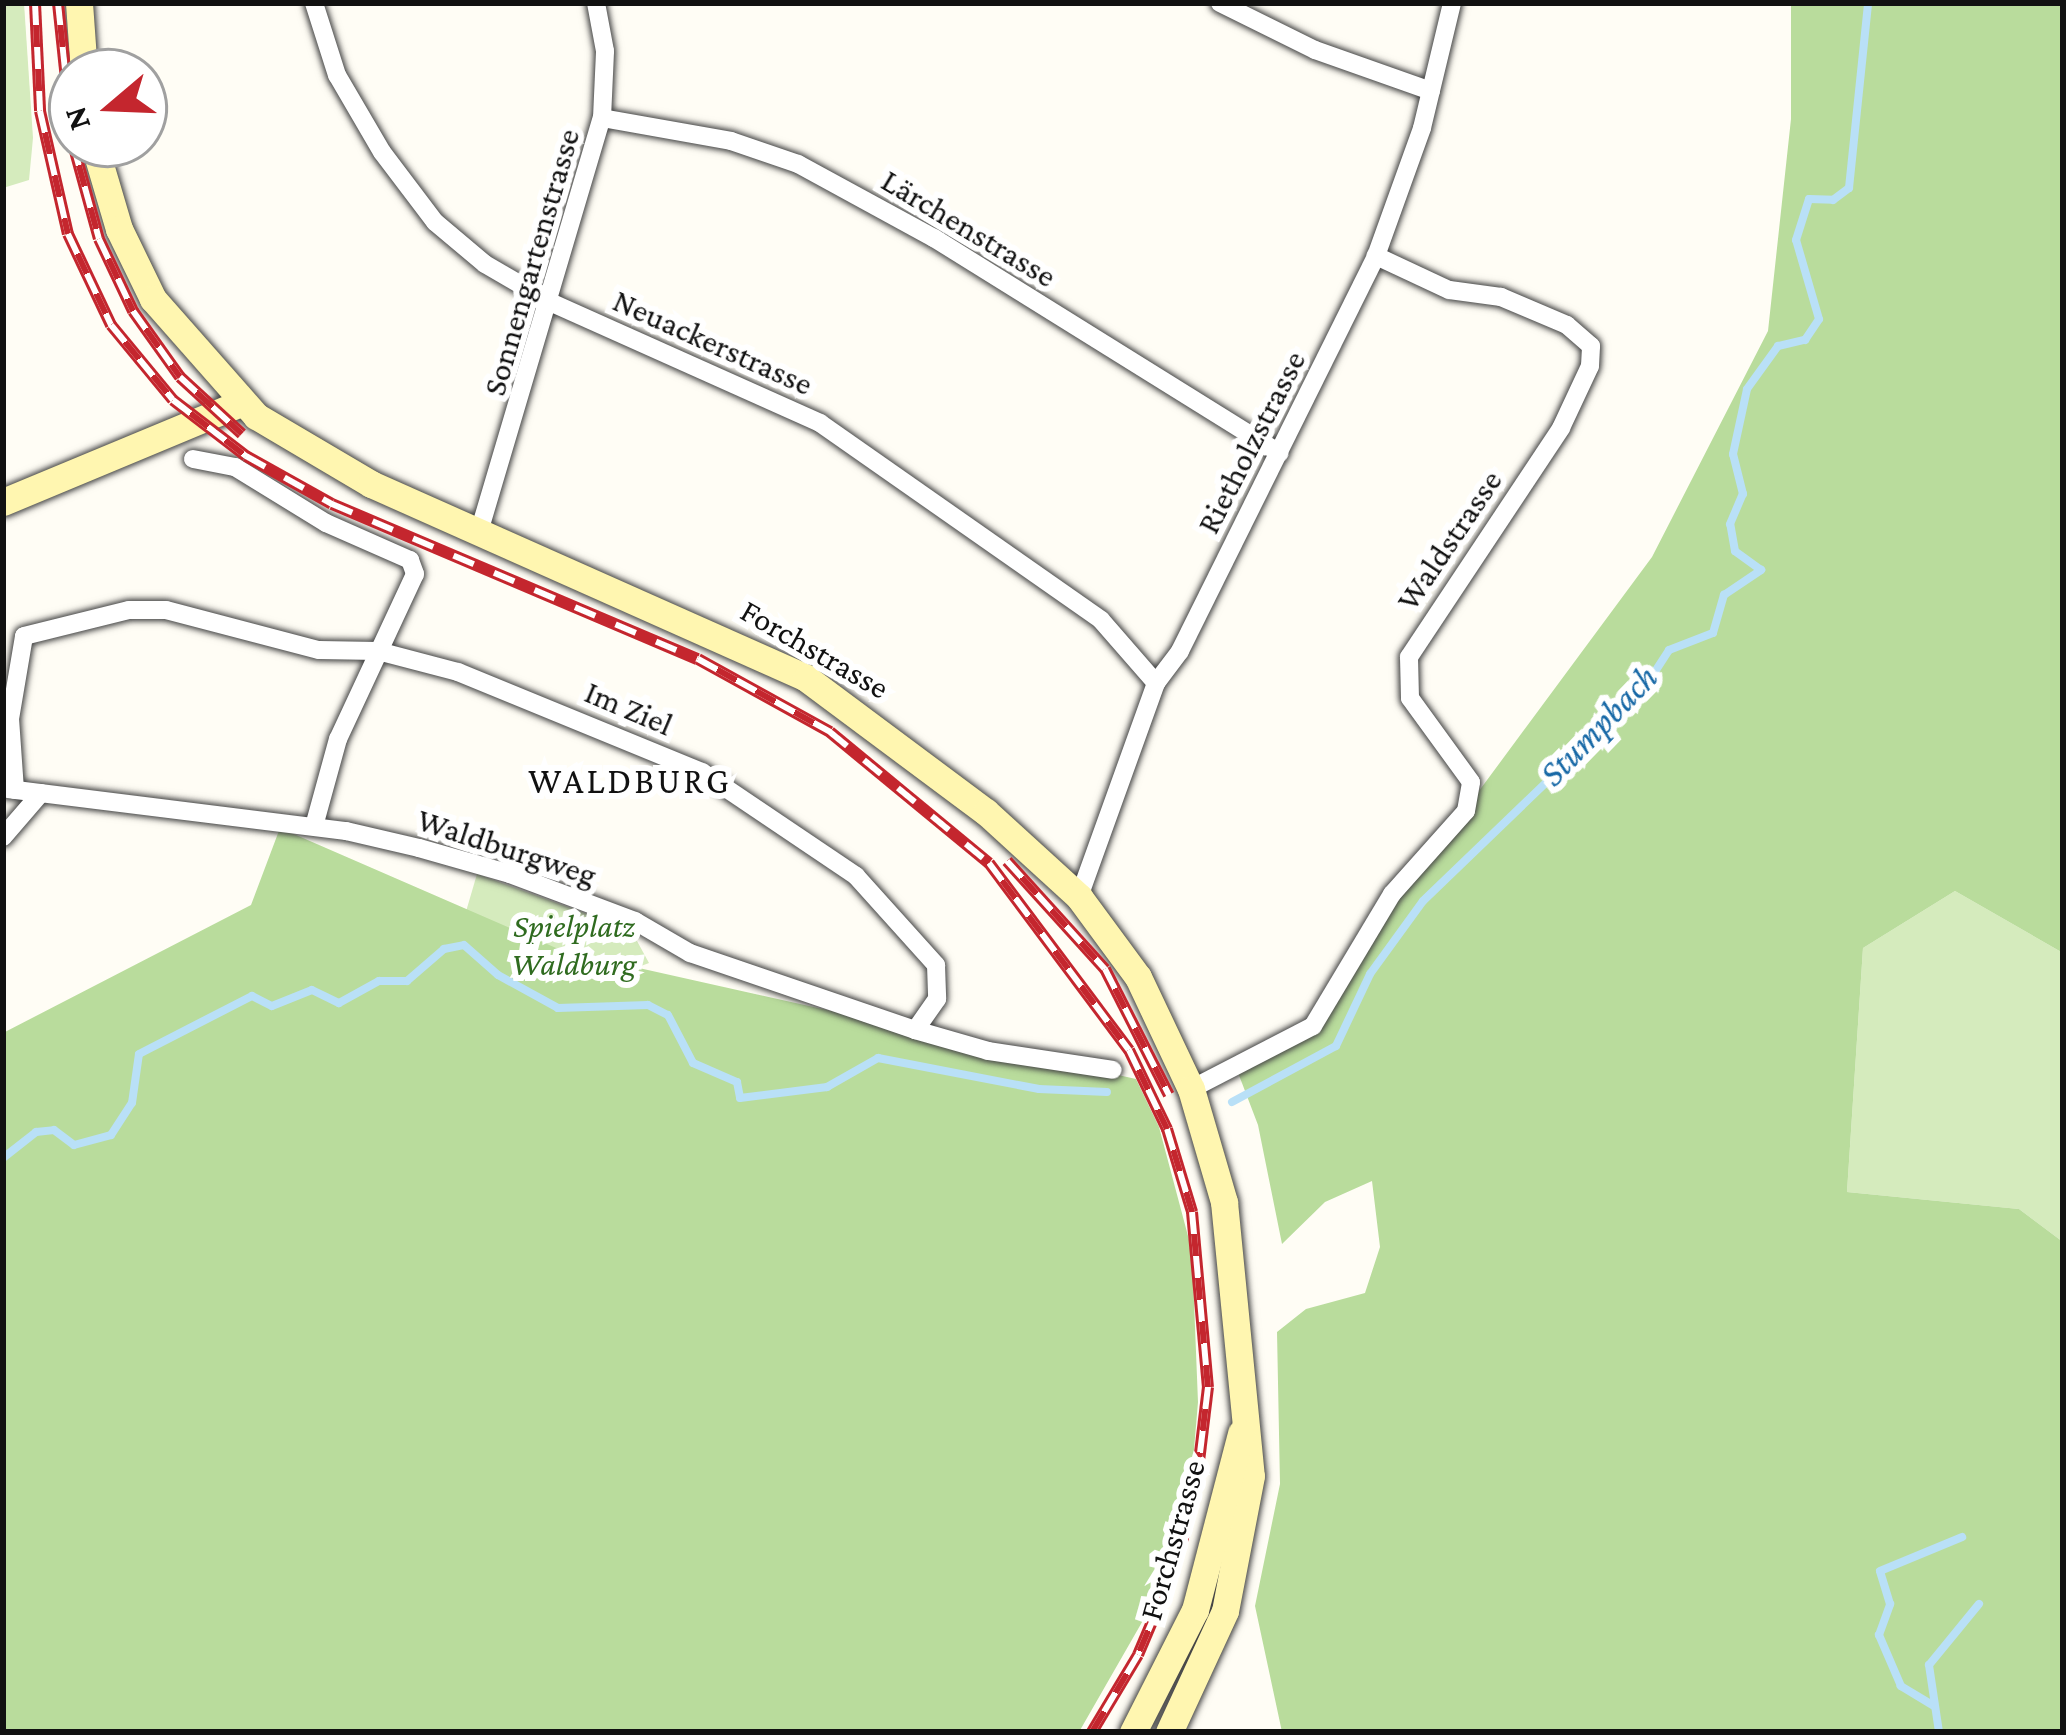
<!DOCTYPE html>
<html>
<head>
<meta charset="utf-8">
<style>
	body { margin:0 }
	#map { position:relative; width:2066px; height:1735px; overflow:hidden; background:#fffdf5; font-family:"Crimson Pro",serif }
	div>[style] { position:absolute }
	.green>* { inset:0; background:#d5ebbd }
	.forest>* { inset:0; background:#b9dc9c }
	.stream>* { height:8px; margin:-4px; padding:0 4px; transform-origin:4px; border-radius:4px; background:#b9e0f7 }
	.roads { filter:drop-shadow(0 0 3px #444) drop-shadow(0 0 3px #444) }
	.street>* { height:18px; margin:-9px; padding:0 9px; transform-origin:9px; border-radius:9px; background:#fff }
	.secondary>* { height:27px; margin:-13.5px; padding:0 13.5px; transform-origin:13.5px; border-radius:13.5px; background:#fff6b0 }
	.rail>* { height:12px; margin-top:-6px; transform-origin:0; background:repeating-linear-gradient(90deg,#fff 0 22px,#c4262e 0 44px); box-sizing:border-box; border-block:3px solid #c4262e }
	span { translate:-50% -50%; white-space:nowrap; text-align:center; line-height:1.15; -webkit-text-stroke:12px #fff; paint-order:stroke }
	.street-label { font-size:33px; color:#111 }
	.park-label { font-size:33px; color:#2f6b1f; font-style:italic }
	.water-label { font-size:36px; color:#1768a6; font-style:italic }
	.neighbourhood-label { font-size:36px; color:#111; letter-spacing:3px }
	.frame { position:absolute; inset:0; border:6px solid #111; pointer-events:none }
	.north { position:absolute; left:48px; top:48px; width:120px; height:120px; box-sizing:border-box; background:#fff; border:3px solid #a0a0a0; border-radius:50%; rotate:251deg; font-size:33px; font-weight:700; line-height:48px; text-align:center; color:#111 }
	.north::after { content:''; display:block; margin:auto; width:42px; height:54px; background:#c4262e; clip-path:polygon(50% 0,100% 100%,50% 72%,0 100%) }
</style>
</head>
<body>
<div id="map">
	<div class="green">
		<div style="clip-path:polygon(3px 3px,24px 3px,33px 138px,29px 180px,3px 188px)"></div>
		<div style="clip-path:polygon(477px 874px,631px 930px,649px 963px,580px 989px,460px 932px)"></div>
		<div style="clip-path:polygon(1955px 891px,2063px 953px,2063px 1242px,2019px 1209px,1847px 1192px,1863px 948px)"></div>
	</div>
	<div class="forest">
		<div style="clip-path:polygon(1791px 3px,2063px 3px,2063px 953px,1955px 891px,1863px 948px,1847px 1192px,2019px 1209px,2063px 1242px,2063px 1732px,1282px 1732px,1255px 1606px,1280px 1484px,1277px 1332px,1306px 1309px,1365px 1293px,1380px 1247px,1372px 1181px,1325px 1202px,1282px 1244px,1258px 1125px,1237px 1070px,1294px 1041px,1652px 557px,1768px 331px,1791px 119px)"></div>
		<div style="clip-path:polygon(280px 828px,563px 951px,1136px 1079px,1159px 1127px,1192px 1251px,1198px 1402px,1192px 1473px,1157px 1596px,1079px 1732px,3px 1732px,3px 1033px,251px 905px)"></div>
	</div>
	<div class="stream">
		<div style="left:1232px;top:1102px;width:118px;rotate:-28.3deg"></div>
		<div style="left:1336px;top:1046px;width:80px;rotate:-64.7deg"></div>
		<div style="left:1370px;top:974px;width:90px;rotate:-54deg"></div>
		<div style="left:1423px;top:901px;width:308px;rotate:-43.9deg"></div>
		<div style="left:1645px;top:687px;width:44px;rotate:-57deg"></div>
		<div style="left:1669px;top:650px;width:47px;rotate:-21.1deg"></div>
		<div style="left:1713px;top:633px;width:40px;rotate:-74deg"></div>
		<div style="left:1724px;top:595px;width:45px;rotate:-34deg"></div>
		<div style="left:1761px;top:570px;width:32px;rotate:-144deg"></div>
		<div style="left:1735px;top:551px;width:27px;rotate:-100deg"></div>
		<div style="left:1730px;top:524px;width:33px;rotate:-67deg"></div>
		<div style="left:1743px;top:494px;width:41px;rotate:-104deg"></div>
		<div style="left:1733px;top:454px;width:66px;rotate:-77.8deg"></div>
		<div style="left:1747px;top:389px;width:53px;rotate:-54.2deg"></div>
		<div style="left:1778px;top:346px;width:28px;rotate:-13deg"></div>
		<div style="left:1805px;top:340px;width:25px;rotate:-56deg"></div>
		<div style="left:1819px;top:319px;width:82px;rotate:-106.2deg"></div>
		<div style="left:1796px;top:240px;width:43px;rotate:-72.4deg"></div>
		<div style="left:1809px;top:199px;width:24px;rotate:2deg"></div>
		<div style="left:1833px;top:200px;width:20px;rotate:-37deg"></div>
		<div style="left:1849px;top:188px;width:186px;rotate:-84.1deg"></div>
		<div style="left:3px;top:1158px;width:42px;rotate:-38.2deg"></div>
		<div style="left:36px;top:1132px;width:18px;rotate:-6deg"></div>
		<div style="left:54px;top:1130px;width:25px;rotate:37deg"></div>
		<div style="left:74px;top:1145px;width:38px;rotate:-15deg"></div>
		<div style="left:111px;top:1135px;width:38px;rotate:-57deg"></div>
		<div style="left:132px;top:1103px;width:49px;rotate:-81.9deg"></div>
		<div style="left:139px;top:1054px;width:127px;rotate:-27.2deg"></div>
		<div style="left:252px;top:996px;width:22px;rotate:27deg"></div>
		<div style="left:272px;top:1006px;width:43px;rotate:-21.8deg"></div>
		<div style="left:312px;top:990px;width:30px;rotate:26deg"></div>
		<div style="left:339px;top:1003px;width:46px;rotate:-28.8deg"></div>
		<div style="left:379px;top:981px;width:28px"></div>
		<div style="left:407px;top:981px;width:49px;rotate:-40.9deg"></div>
		<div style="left:444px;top:949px;width:20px;rotate:-11deg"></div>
		<div style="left:464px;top:945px;width:45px;rotate:41.4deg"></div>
		<div style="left:498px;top:975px;width:68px;rotate:28.8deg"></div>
		<div style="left:558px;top:1008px;width:90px;rotate:-1.9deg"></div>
		<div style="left:648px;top:1005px;width:22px;rotate:27deg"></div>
		<div style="left:668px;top:1015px;width:54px;rotate:62.5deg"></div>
		<div style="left:693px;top:1063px;width:48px;rotate:23.4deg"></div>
		<div style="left:737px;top:1082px;width:16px;rotate:79deg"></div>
		<div style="left:740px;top:1098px;width:88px;rotate:-7.2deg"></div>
		<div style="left:827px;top:1087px;width:59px;rotate:-29.6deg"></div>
		<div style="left:878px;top:1058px;width:164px;rotate:10.9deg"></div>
		<div style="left:1039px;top:1089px;width:68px;rotate:2.5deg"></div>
		<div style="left:1934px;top:1706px;width:39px;rotate:-149deg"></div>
		<div style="left:1901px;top:1686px;width:56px;rotate:-113.3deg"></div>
		<div style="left:1879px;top:1635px;width:33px;rotate:-70deg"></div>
		<div style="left:1890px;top:1604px;width:34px;rotate:-107deg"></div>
		<div style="left:1880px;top:1571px;width:89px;rotate:-22.5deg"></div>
		<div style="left:1939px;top:1732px;width:68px;rotate:-98.5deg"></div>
		<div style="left:1929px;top:1665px;width:79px;rotate:-50.7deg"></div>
	</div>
	<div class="roads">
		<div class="street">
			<div style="left:314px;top:3px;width:76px;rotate:72.3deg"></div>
			<div style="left:337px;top:75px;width:89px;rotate:59.7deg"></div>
			<div style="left:382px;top:152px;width:88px;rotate:52.9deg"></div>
			<div style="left:435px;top:222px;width:65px;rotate:40deg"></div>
			<div style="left:485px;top:264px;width:78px;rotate:30.2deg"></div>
			<div style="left:552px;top:303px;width:294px;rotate:24.1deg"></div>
			<div style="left:820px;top:423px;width:343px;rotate:35deg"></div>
			<div style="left:1101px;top:620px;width:84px;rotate:48.9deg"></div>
			<div style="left:1220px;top:3px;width:106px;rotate:26.3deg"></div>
			<div style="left:1315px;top:50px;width:123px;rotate:19.5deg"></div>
			<div style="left:602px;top:118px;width:131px;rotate:10.1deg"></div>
			<div style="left:731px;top:141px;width:71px;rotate:18.9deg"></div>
			<div style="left:798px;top:164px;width:155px;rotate:28.6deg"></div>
			<div style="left:934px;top:238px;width:407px;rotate:31.9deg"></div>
			<div style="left:193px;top:459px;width:43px;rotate:10.8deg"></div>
			<div style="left:235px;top:467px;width:107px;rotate:31.6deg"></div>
			<div style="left:326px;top:523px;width:92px;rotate:23.8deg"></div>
			<div style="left:410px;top:560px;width:15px;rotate:70deg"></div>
			<div style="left:415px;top:574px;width:182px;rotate:115deg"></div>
			<div style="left:338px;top:739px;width:90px;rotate:105.4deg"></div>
			<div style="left:479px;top:532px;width:432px;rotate:-73.5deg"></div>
			<div style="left:602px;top:118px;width:67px;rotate:-87.4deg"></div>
			<div style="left:605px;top:51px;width:49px;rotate:-100.6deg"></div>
			<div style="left:8px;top:789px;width:341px;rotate:7.1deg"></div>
			<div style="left:346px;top:831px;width:75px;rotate:13.1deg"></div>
			<div style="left:419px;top:848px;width:95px;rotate:15.9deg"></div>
			<div style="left:510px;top:874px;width:134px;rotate:20.6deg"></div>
			<div style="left:635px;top:921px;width:64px;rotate:30.2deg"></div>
			<div style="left:690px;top:953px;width:238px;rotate:18.9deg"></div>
			<div style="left:915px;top:1030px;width:76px;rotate:16deg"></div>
			<div style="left:988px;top:1051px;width:126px;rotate:8.6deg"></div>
			<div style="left:15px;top:790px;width:71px;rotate:-94deg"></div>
			<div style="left:10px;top:719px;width:84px;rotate:-80.4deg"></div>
			<div style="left:24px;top:636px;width:108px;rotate:-13.9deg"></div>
			<div style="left:129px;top:610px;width:37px"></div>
			<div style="left:166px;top:610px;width:158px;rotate:14.7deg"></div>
			<div style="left:319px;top:650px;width:59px;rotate:1deg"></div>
			<div style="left:378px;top:651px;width:83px;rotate:14.7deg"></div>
			<div style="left:458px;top:672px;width:264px;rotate:22.3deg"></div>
			<div style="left:702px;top:772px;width:186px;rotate:34deg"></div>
			<div style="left:856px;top:876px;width:120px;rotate:48deg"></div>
			<div style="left:936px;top:965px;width:34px;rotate:88deg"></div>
			<div style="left:937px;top:999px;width:38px;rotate:125deg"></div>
			<div style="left:3px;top:837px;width:58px;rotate:-49.2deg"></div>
			<div style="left:1079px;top:897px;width:227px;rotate:-70.2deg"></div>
			<div style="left:1156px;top:683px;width:40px;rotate:-53deg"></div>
			<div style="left:1180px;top:651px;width:441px;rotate:-63.6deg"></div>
			<div style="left:1376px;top:256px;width:136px;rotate:-70.2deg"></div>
			<div style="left:1422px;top:128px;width:129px;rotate:-76.5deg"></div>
			<div style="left:1191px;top:1089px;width:137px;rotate:-27.3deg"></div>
			<div style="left:1313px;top:1026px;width:154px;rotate:-59.1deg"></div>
			<div style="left:1392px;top:894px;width:111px;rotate:-48.3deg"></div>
			<div style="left:1466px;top:811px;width:29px;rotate:-80deg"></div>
			<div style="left:1471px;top:782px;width:104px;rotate:-126deg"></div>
			<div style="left:1410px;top:698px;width:41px;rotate:-91.4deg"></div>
			<div style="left:1409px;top:657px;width:275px;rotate:-56.4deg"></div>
			<div style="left:1561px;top:428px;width:68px;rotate:-64.9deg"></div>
			<div style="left:1590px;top:366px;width:20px;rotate:-87deg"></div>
			<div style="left:1591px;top:346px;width:32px;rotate:-139deg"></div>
			<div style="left:1567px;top:325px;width:72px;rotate:-157deg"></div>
			<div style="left:1501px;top:297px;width:52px;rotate:-172.3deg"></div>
			<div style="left:1449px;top:290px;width:81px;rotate:-155deg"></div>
		</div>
		<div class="secondary">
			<div style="left:79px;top:3px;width:69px;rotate:85.9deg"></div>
			<div style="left:94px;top:144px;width:89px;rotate:73.6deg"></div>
			<div style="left:119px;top:229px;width:78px;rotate:64.1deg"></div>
			<div style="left:153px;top:299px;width:156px;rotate:48.6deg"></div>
			<div style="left:256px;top:416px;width:134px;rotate:30.6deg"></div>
			<div style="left:371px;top:484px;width:476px;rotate:24deg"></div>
			<div style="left:806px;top:678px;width:224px;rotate:36.7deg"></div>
			<div style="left:986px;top:812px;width:126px;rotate:42.4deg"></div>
			<div style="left:1079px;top:897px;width:99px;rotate:53.6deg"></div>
			<div style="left:1138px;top:977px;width:124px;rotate:64.7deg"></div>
			<div style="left:1191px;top:1089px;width:118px;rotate:73.7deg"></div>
			<div style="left:1224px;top:1202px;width:275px;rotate:84.4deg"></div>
			<div style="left:1251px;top:1476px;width:137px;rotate:100.9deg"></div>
			<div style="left:1225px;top:1611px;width:133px;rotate:114.8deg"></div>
			<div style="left:3px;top:502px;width:258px;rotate:-22.6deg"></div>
			<div style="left:1133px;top:1732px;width:137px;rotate:-63.1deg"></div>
			<div style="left:1195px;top:1610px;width:183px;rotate:-75.4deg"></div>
		</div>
	</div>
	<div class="rail">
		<div style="left:35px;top:3px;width:108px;rotate:87.3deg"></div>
		<div style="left:40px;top:111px;width:126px;rotate:77.2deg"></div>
		<div style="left:68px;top:234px;width:101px;rotate:64.7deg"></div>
		<div style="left:111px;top:325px;width:97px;rotate:50.4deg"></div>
		<div style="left:173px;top:400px;width:92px;rotate:37.5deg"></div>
		<div style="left:246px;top:456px;width:98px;rotate:29.2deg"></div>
		<div style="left:332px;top:504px;width:397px;rotate:23deg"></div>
		<div style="left:698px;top:659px;width:151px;rotate:28.9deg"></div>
		<div style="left:830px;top:732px;width:206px;rotate:39.5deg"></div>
		<div style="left:989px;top:863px;width:234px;rotate:53.2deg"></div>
		<div style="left:1129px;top:1050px;width:88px;rotate:64.3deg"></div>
		<div style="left:1167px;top:1129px;width:87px;rotate:73.2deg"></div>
		<div style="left:1192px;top:1212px;width:176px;rotate:84.8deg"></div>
		<div style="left:1208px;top:1387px;width:108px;rotate:96.9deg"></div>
		<div style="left:1195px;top:1494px;width:79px;rotate:105.4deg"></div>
		<div style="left:1174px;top:1570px;width:92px;rotate:113deg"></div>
		<div style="left:1138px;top:1655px;width:90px;rotate:120.9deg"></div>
		<div style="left:58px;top:3px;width:135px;rotate:84deg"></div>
		<div style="left:73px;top:144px;width:98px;rotate:74.7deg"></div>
		<div style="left:99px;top:239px;width:80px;rotate:64.7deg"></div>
		<div style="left:133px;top:311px;width:81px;rotate:54.5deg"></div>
		<div style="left:180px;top:377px;width:84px;rotate:42.6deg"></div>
		<div style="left:1007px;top:861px;width:146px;rotate:47.8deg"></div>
		<div style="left:1105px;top:969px;width:141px;rotate:63.1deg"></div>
	</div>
	<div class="street-label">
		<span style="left:969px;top:228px;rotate:31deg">Lärchenstrasse</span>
		<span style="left:531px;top:262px;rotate:-74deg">Sonnengartenstrasse</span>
		<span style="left:713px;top:342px;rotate:24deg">Neuackerstrasse</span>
		<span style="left:1251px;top:442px;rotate:-63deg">Rietholzstrasse</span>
		<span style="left:1449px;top:540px;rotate:-56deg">Waldstrasse</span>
		<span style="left:815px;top:649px;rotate:30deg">Forchstrasse</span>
		<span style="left:629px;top:708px;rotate:23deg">Im Ziel</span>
		<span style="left:507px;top:847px;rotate:18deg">Waldburgweg</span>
		<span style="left:1172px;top:1540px;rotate:-74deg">Forchstrasse</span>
	</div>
	<div class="park-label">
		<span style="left:574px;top:945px">Spielplatz<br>Waldburg</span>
	</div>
	<div class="water-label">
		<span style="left:1599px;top:726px;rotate:-46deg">Stumpbach</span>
	</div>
	<div class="neighbourhood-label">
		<span style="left:630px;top:782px">WALDBURG</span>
	</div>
	<div class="frame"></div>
	<div class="north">N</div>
</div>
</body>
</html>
